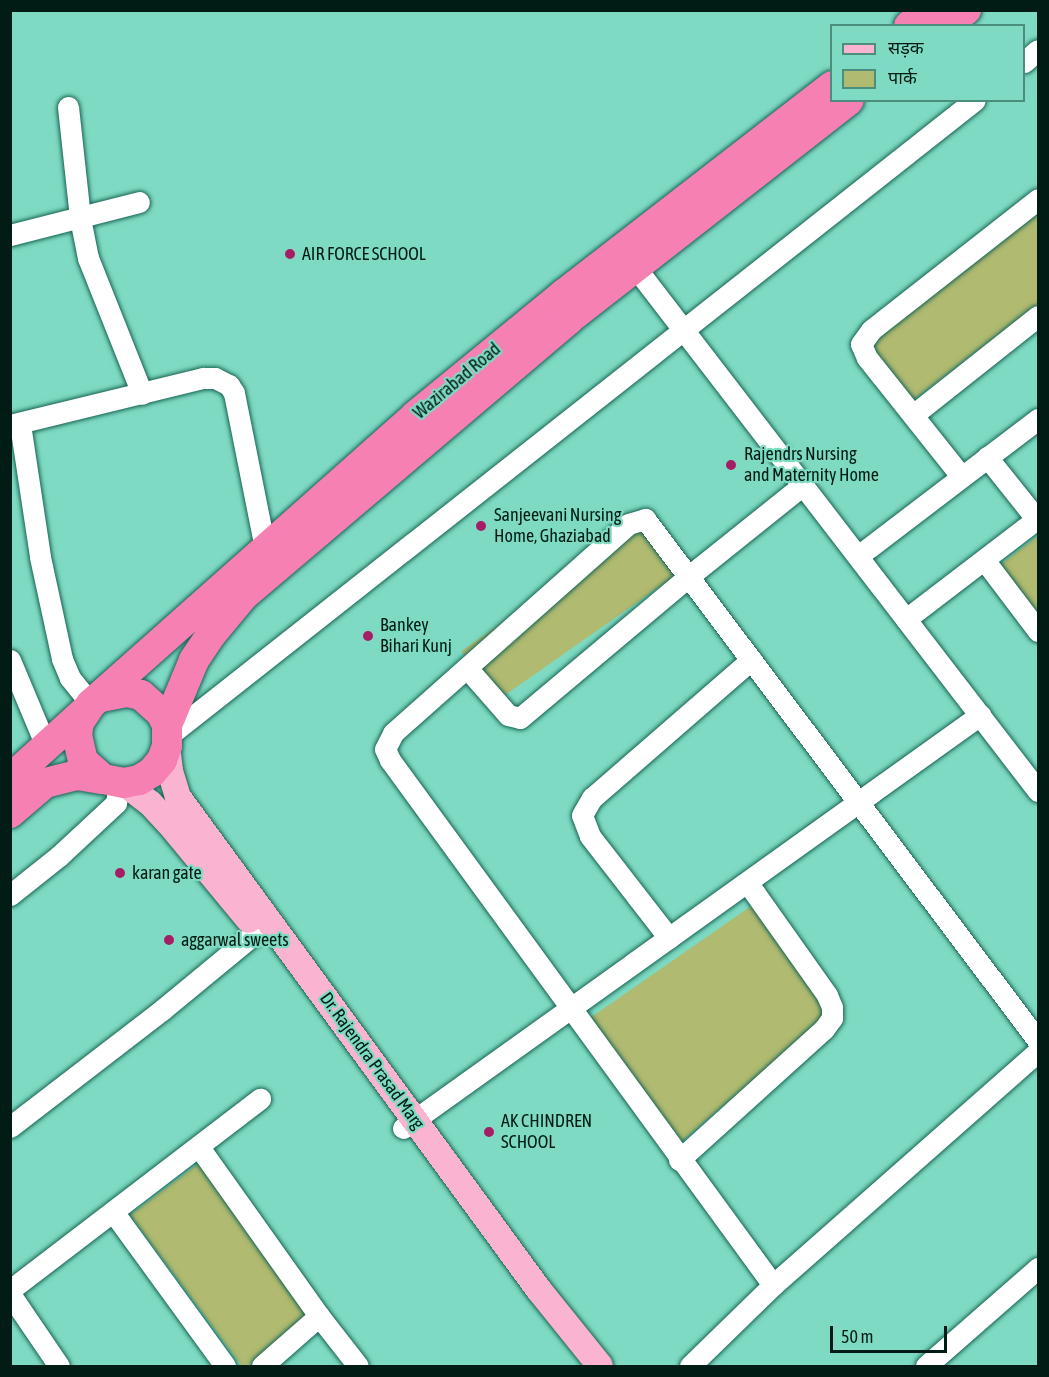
<!DOCTYPE html>
<html>
<head>
<meta charset="utf-8">
<style>
	body { margin:0 }
	#map { position:relative; width:1049px; height:1377px; overflow:hidden; background:#7edac2; font-family:"Asap Condensed","Noto Sans Devanagari",sans-serif }
	div>[style] { position:absolute }
	.green>* { inset:0; background:#b0ba70; transform-origin:0 0 }
	.roads { filter:drop-shadow(0 0 2px #186454) drop-shadow(0 0 2px #186454) }
	.minor>* { height:21px; margin:-10.5px; padding:0 10.5px; transform-origin:10.5px; border-radius:10.5px; background:#fff }
	.major>* { height:26px; margin:-13px; padding:0 13px; transform-origin:13px; border-radius:13px; background:#fab3d1 }
	.highway>* { height:30px; margin:-15px; padding:0 15px; transform-origin:15px; border-radius:15px; background:#f680b2 }
	.dots>* { width:16px; height:16px; translate:-50% -50%; box-sizing:border-box; border:3px solid #7edac2; border-radius:50% }
	span { translate:-50% -50%; white-space:nowrap; text-align:center; line-height:1.15; -webkit-text-stroke:4.5px #7edac2; paint-order:stroke }
	.poi-label { font-size:18px; color:#001c15 }
	.left { translate:0 -50%; text-align:left }
	.street-label { font-size:18px; color:#001c15 }
	.frame { position:absolute; inset:0; border:12px solid #001c15; pointer-events:none }
	.legend { position:absolute; left:830px; top:24px; width:195px; height:78px; box-sizing:border-box; background:#7edac2; border:2px solid #4c8e7d; margin:0; padding:8px 10px; list-style:none; font-size:18px; color:#001c15 }
	.legend li { display:flex; align-items:center; gap:12px; height:30px }
	.legend b { width:30px; border:2px solid #4c8e7d }
	.scale { position:absolute; left:830px; top:1326px; width:117px; height:27px; box-sizing:border-box; border:3px solid #001c15; border-top:0; padding-left:8px; font-size:18px; line-height:21px; white-space:nowrap; color:#001c15; -webkit-text-stroke:4px #7edac2; paint-order:stroke }
</style>
</head>
<body>
<div id="map">
	<div class="green">
		<div style="clip-path:polygon(1038px 213px,1038px 304px,912px 401px,868px 344px)"></div>
		<div style="left:650px;top:519px;width:61px;height:230px;rotate:55deg"></div>
		<div style="clip-path:polygon(1038px 536px,1038px 618px,1000px 565px)"></div>
		<div style="clip-path:polygon(757px 902px,836px 1008px,681px 1142px,590px 1018px)"></div>
		<div style="clip-path:polygon(201px 1162px,314px 1312px,247px 1366px,242px 1366px,130px 1215px)"></div>
	</div>
	<div class="roads">
		<div class="minor">
			<div style="left:1024px;top:62px;width:18px;rotate:-41deg"></div>
			<div style="left:68px;top:107px;width:112px;rotate:83.8deg"></div>
			<div style="left:80px;top:218px;width:41px;rotate:78.7deg"></div>
			<div style="left:88px;top:258px;width:146px;rotate:68.3deg"></div>
			<div style="left:10px;top:235px;width:133px;rotate:-14.3deg"></div>
			<div style="left:635px;top:267px;width:661px;rotate:52.44deg"></div>
			<div style="left:913px;top:415px;width:159px;rotate:-38.4deg"></div>
			<div style="left:20px;top:424px;width:134px;rotate:81.4deg"></div>
			<div style="left:40px;top:557px;width:104px;rotate:77.8deg"></div>
			<div style="left:62px;top:659px;width:21px;rotate:67deg"></div>
			<div style="left:70px;top:678px;width:33px;rotate:51deg"></div>
			<div style="left:10px;top:425px;width:199px;rotate:-13.7deg"></div>
			<div style="left:203px;top:378px;width:12px"></div>
			<div style="left:215px;top:378px;width:16px;rotate:27deg"></div>
			<div style="left:229px;top:385px;width:9px;rotate:58deg"></div>
			<div style="left:234px;top:393px;width:158px;rotate:78.7deg"></div>
			<div style="left:987px;top:457px;width:82px;rotate:51.4deg"></div>
			<div style="left:961px;top:476px;width:151px;rotate:-128.5deg"></div>
			<div style="left:867px;top:358px;width:15px;rotate:-113deg"></div>
			<div style="left:861px;top:344px;width:17px;rotate:-54deg"></div>
			<div style="left:871px;top:330px;width:212px;rotate:-38.1deg"></div>
			<div style="left:858px;top:556px;width:226px;rotate:-37.3deg"></div>
			<div style="left:985px;top:561px;width:88px;rotate:52.9deg"></div>
			<div style="left:906px;top:619px;width:165px;rotate:-37.4deg"></div>
			<div style="left:10px;top:660px;width:93px;rotate:67.3deg"></div>
			<div style="left:467px;top:668px;width:62px;rotate:48.9deg"></div>
			<div style="left:508px;top:715px;width:12px;rotate:14deg"></div>
			<div style="left:520px;top:718px;width:219px;rotate:-40deg"></div>
			<div style="left:688px;top:577px;width:147px;rotate:-38.7deg"></div>
			<div style="left:168px;top:736px;width:1027px;rotate:-38.24deg"></div>
			<div style="left:10px;top:895px;width:63px;rotate:-38.5deg"></div>
			<div style="left:59px;top:856px;width:78px;rotate:-42.9deg"></div>
			<div style="left:116px;top:803px;width:20px;rotate:-81deg"></div>
			<div style="left:669px;top:938px;width:129px;rotate:-127.8deg"></div>
			<div style="left:590px;top:836px;width:22px;rotate:-111deg"></div>
			<div style="left:582px;top:815px;width:20px;rotate:-60deg"></div>
			<div style="left:592px;top:798px;width:211px;rotate:-41deg"></div>
			<div style="left:10px;top:1127px;width:192px;rotate:-37.6deg"></div>
			<div style="left:162px;top:1010px;width:124px;rotate:-39.5deg"></div>
			<div style="left:403px;top:1128px;width:710px;rotate:-35.59deg"></div>
			<div style="left:199px;top:1147px;width:207px;rotate:54.6deg"></div>
			<div style="left:319px;top:1316px;width:63px;rotate:52deg"></div>
			<div style="left:679px;top:1160px;width:195px;rotate:-42.1deg"></div>
			<div style="left:824px;top:1029px;width:14px;rotate:-54deg"></div>
			<div style="left:832px;top:1018px;width:11px;rotate:-90deg"></div>
			<div style="left:832px;top:1007px;width:13px;rotate:-113deg"></div>
			<div style="left:827px;top:995px;width:138px;rotate:-125.3deg"></div>
			<div style="left:114px;top:1213px;width:189px;rotate:54deg"></div>
			<div style="left:773px;top:1285px;width:650px;rotate:-126.11deg"></div>
			<div style="left:390px;top:760px;width:12px;rotate:-114deg"></div>
			<div style="left:385px;top:749px;width:18px;rotate:-63deg"></div>
			<div style="left:393px;top:733px;width:314px;rotate:-41.6deg"></div>
			<div style="left:628px;top:524px;width:18px;rotate:-16deg"></div>
			<div style="left:645px;top:519px;width:653px;rotate:53.02deg"></div>
			<div style="left:10px;top:1290px;width:315px;rotate:-37.4deg"></div>
			<div style="left:10px;top:1294px;width:87px;rotate:55.8deg"></div>
			<div style="left:262px;top:1366px;width:76px;rotate:-41.3deg"></div>
			<div style="left:690px;top:1366px;width:116px;rotate:-44.3deg"></div>
			<div style="left:773px;top:1285px;width:354px;rotate:-41.4deg"></div>
			<div style="left:926px;top:1366px;width:149px;rotate:-41.2deg"></div>
		</div>
		<div class="major">
			<div style="left:167px;top:746px;width:25px;rotate:83deg"></div>
			<div style="left:170px;top:771px;width:27px;rotate:73deg"></div>
			<div style="left:178px;top:797px;width:611px;rotate:53.79deg"></div>
			<div style="left:539px;top:1290px;width:97px;rotate:51.2deg"></div>
			<div style="left:124px;top:783px;width:33px;rotate:38deg"></div>
			<div style="left:150px;top:803px;width:26px;rotate:47deg"></div>
			<div style="left:168px;top:822px;width:127px;rotate:50.4deg"></div>
		</div>
		<div class="highway">
			<div style="left:909px;top:26px;width:26px;rotate:-39deg"></div>
			<div style="left:946px;top:26px;width:26px;rotate:-39deg"></div>
			<div style="left:101px;top:697px;width:26px;rotate:-11deg"></div>
			<div style="left:127px;top:692px;width:14px;rotate:12deg"></div>
			<div style="left:141px;top:695px;width:27px;rotate:42deg"></div>
			<div style="left:161px;top:713px;width:13px;rotate:63deg"></div>
			<div style="left:167px;top:725px;width:21px;rotate:90deg"></div>
			<div style="left:167px;top:746px;width:15px;rotate:110deg"></div>
			<div style="left:162px;top:760px;width:16px;rotate:130deg"></div>
			<div style="left:152px;top:772px;width:15px;rotate:148deg"></div>
			<div style="left:139px;top:780px;width:15px;rotate:169deg"></div>
			<div style="left:124px;top:783px;width:21px;rotate:-169deg"></div>
			<div style="left:103px;top:779px;width:27px;rotate:-138deg"></div>
			<div style="left:83px;top:761px;width:27px;rotate:-103deg"></div>
			<div style="left:77px;top:735px;width:13px;rotate:-81deg"></div>
			<div style="left:79px;top:722px;width:22px;rotate:-56deg"></div>
			<div style="left:91px;top:704px;width:435px;rotate:-41.6deg"></div>
			<div style="left:416px;top:415px;width:191px;rotate:-39.3deg"></div>
			<div style="left:564px;top:294px;width:339px;rotate:-37.8deg"></div>
			<div style="left:167px;top:725px;width:70px;rotate:-67.4deg"></div>
			<div style="left:194px;top:660px;width:29px;rotate:-56deg"></div>
			<div style="left:210px;top:636px;width:53px;rotate:-50.3deg"></div>
			<div style="left:244px;top:595px;width:426px;rotate:-40.3deg"></div>
			<div style="left:569px;top:319px;width:355px;rotate:-38deg"></div>
			<div style="left:10px;top:779px;width:103px;rotate:-42.2deg"></div>
			<div style="left:10px;top:813px;width:46px;rotate:-40.6deg"></div>
			<div style="left:45px;top:783px;width:33px;rotate:-14deg"></div>
			<div style="left:77px;top:775px;width:26px;rotate:9deg"></div>
		</div>
	</div>
	<div class="dots">
		<div style="left:290px;top:254px;background:#a61d65"></div>
		<div style="left:731px;top:465px;background:#a61d65"></div>
		<div style="left:481px;top:526px;background:#a61d65"></div>
		<div style="left:368px;top:636px;background:#a61d65"></div>
		<div style="left:120px;top:873px;background:#a61d65"></div>
		<div style="left:169px;top:940px;background:#a61d65"></div>
		<div style="left:489px;top:1132px;background:#a61d65"></div>
	</div>
	<div class="poi-label">
		<span class="left" style="left:302px;top:254px">AIR FORCE SCHOOL</span>
		<span class="left" style="left:744px;top:465px">Rajendrs Nursing<br>and Maternity Home</span>
		<span class="left" style="left:494px;top:526px">Sanjeevani Nursing<br>Home, Ghaziabad</span>
		<span class="left" style="left:380px;top:636px">Bankey<br>Bihari Kunj</span>
		<span class="left" style="left:132px;top:873px">karan gate</span>
		<span class="left" style="left:181px;top:940px">aggarwal sweets</span>
		<span class="left" style="left:501px;top:1132px">AK CHINDREN<br>SCHOOL</span>
	</div>
	<div class="street-label">
		<span style="left:457px;top:381px;rotate:-40deg">Wazirabad Road</span>
		<span style="left:372px;top:1061px;rotate:54deg">Dr. Rajendra Prasad Marg</span>
	</div>
	<div class="frame"></div>
	<ul class="legend">
	<li><b style="height:8px;background:#fab3d1"></b>सड़क</li>
	<li><b style="height:16px;background:#b0ba70"></b>पार्क</li>
	</ul>
	<div class="scale">50 m</div>
</div>
</body>
</html>
